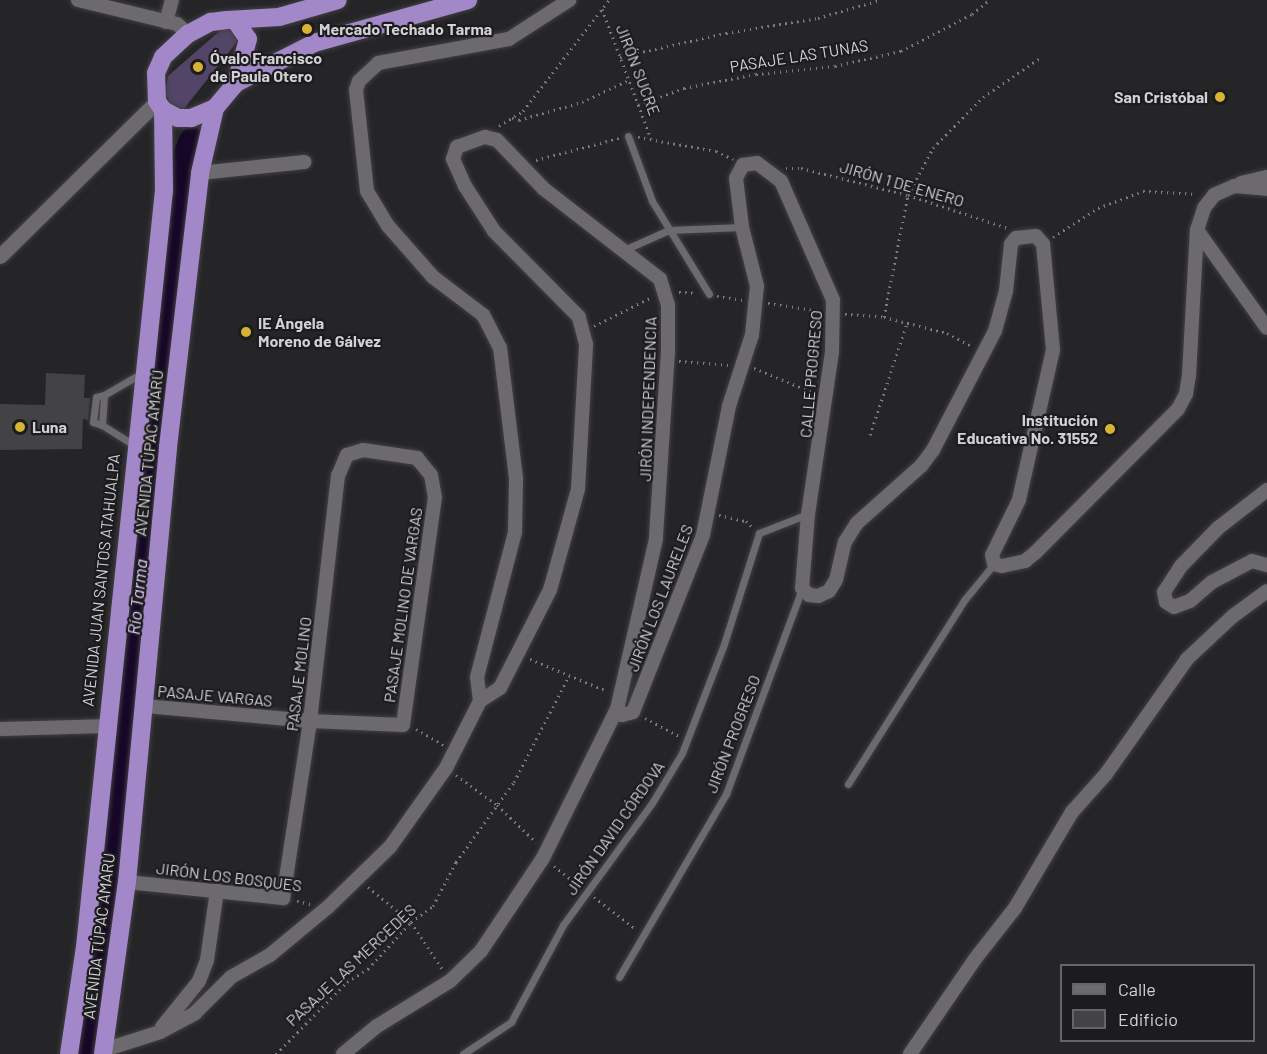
<!DOCTYPE html>
<html>
<head>
<meta charset="utf-8">
<style>
	body { margin:0 }
	#map { position:relative; width:1267px; height:1054px; overflow:hidden; background:#252427; font-family:Barlow,sans-serif }
	div>[style] { position:absolute }
	.green>* { inset:0; background:#534567 }
	.river>* { height:27px; margin:-13.5px; padding:0 13.5px; transform-origin:13.5px; border-radius:13.5px; background:#160627 }
	.building>* { inset:0; background:#434245 }
	.path>* { height:3px; margin-top:-1.5px; transform-origin:0; background:repeating-linear-gradient(90deg,#7c7b7d 0 1.5px,transparent 0 6px) }
	.roads { filter:drop-shadow(0 0 2px #414043) drop-shadow(0 0 2px #414043) }
	.lane>* { height:7px; margin:-3.5px; padding:0 3.5px; transform-origin:3.5px; border-radius:3.5px; background:#6c6a6e }
	.street>* { height:14px; margin:-7px; padding:0 7px; transform-origin:7px; border-radius:7px; background:#6c6a6e }
	.secondary>* { height:15px; margin:-7.5px; padding:0 7.5px; transform-origin:7.5px; border-radius:7.5px; background:#6c6a6e }
	.highway>* { height:18px; margin:-9px; padding:0 9px; transform-origin:9px; border-radius:9px; background:#a388c9 }
	.dots>* { width:16px; height:16px; translate:-50% -50%; box-sizing:border-box; border:3px solid #1c1b1e; border-radius:50% }
	span { translate:-50% -50%; white-space:nowrap; text-align:center; line-height:1.15; -webkit-text-stroke:4.5px #1c1b1e; paint-order:stroke }
	.poi-label { font-size:16px; color:#d2d1d3; font-weight:700 }
	.left { translate:0 -50%; text-align:left }
	.right { translate:-100% -50%; text-align:right }
	.street-label { font-size:16px; color:#d2d1d3 }
	.water-label { font-size:18px; color:#e0d0f8; font-style:italic }
	.legend { position:absolute; left:1060px; top:964px; width:195px; height:78px; box-sizing:border-box; background:#1c1b1e; border:2px solid #656466; margin:0; padding:8px 10px; list-style:none; font-size:18px; color:#d2d1d3 }
	.legend li { display:flex; align-items:center; gap:12px; height:30px }
	.legend b { width:30px; border:2px solid #656466 }
</style>
</head>
<body>
<div id="map">
	<div class="green">
		<div style="clip-path:polygon(223px 28px,231px 29px,238px 40px,233px 47px,183px 110px,170px 105px,165px 93px,168px 76px)"></div>
	</div>
	<div class="river">
		<div style="left:85px;top:1054px;width:110px;rotate:-81.6deg"></div>
		<div style="left:101px;top:945px;width:734px;rotate:-84.13deg"></div>
		<div style="left:176px;top:215px;width:54px;rotate:-82.6deg"></div>
		<div style="left:183px;top:161px;width:22px;rotate:-66deg"></div>
	</div>
	<div class="building">
		<div style="clip-path:polygon(46px 373px,85px 375px,84px 398px,90px 398px,88px 420px,83px 419px,82px 449px,0 450px,0 404px,45px 405px)"></div>
	</div>
	<div class="path">
		<div style="left:602px;top:9px;width:139px;rotate:69.3deg"></div>
		<div style="left:620px;top:57px;width:109px;rotate:-12.8deg"></div>
		<div style="left:726px;top:33px;width:93px;rotate:-9.3deg"></div>
		<div style="left:818px;top:18px;width:65px;rotate:-16.2deg"></div>
		<div style="left:638px;top:105px;width:49px;rotate:-20.3deg"></div>
		<div style="left:684px;top:88px;width:73px;rotate:-11deg"></div>
		<div style="left:756px;top:74px;width:79px;rotate:-5.8deg"></div>
		<div style="left:835px;top:66px;width:68px;rotate:-12.8deg"></div>
		<div style="left:901px;top:51px;width:80px;rotate:-27.5deg"></div>
		<div style="left:972px;top:14px;width:22px;rotate:-39deg"></div>
		<div style="left:512px;top:118px;width:7px;rotate:16deg"></div>
		<div style="left:519px;top:120px;width:66px;rotate:-15.9deg"></div>
		<div style="left:582px;top:102px;width:52px;rotate:-25.1deg"></div>
		<div style="left:499px;top:126px;width:28px;rotate:-32deg"></div>
		<div style="left:523px;top:111px;width:140px;rotate:-52.2deg"></div>
		<div style="left:638px;top:137px;width:79px;rotate:10.2deg"></div>
		<div style="left:716px;top:151px;width:19px;rotate:25deg"></div>
		<div style="left:536px;top:160px;width:86px;rotate:-14.8deg"></div>
		<div style="left:786px;top:168px;width:15px"></div>
		<div style="left:801px;top:168px;width:110px;rotate:14.2deg"></div>
		<div style="left:908px;top:195px;width:105px;rotate:18.3deg"></div>
		<div style="left:1053px;top:237px;width:54px;rotate:-32.8deg"></div>
		<div style="left:1098px;top:208px;width:48px;rotate:-20.7deg"></div>
		<div style="left:1143px;top:191px;width:54px;rotate:3.2deg"></div>
		<div style="left:679px;top:292px;width:17px;rotate:3deg"></div>
		<div style="left:717px;top:296px;width:26px;rotate:9deg"></div>
		<div style="left:768px;top:303px;width:54px;rotate:8.6deg"></div>
		<div style="left:845px;top:314px;width:39px;rotate:4deg"></div>
		<div style="left:884px;top:317px;width:65px;rotate:14.3deg"></div>
		<div style="left:947px;top:333px;width:27px;rotate:28deg"></div>
		<div style="left:884px;top:317px;width:124px;rotate:-78.9deg"></div>
		<div style="left:908px;top:195px;width:53px;rotate:-62deg"></div>
		<div style="left:933px;top:148px;width:71px;rotate:-45.6deg"></div>
		<div style="left:983px;top:97px;width:69px;rotate:-34.4deg"></div>
		<div style="left:594px;top:326px;width:65px;rotate:-26.6deg"></div>
		<div style="left:679px;top:361px;width:50px;rotate:4.6deg"></div>
		<div style="left:754px;top:368px;width:65px;rotate:22.6deg"></div>
		<div style="left:870px;top:435px;width:118px;rotate:-71.7deg"></div>
		<div style="left:719px;top:515px;width:28px;rotate:13deg"></div>
		<div style="left:746px;top:521px;width:7px;rotate:45deg"></div>
		<div style="left:530px;top:659px;width:83px;rotate:22.6deg"></div>
		<div style="left:645px;top:718px;width:38px;rotate:28deg"></div>
		<div style="left:416px;top:729px;width:32px;rotate:30deg"></div>
		<div style="left:456px;top:775px;width:51px;rotate:36.2deg"></div>
		<div style="left:497px;top:805px;width:54px;rotate:43.5deg"></div>
		<div style="left:554px;top:866px;width:33px;rotate:38deg"></div>
		<div style="left:368px;top:887px;width:55px;rotate:39.1deg"></div>
		<div style="left:411px;top:922px;width:58px;rotate:56.3deg"></div>
		<div style="left:594px;top:897px;width:54px;rotate:37.5deg"></div>
		<div style="left:297px;top:901px;width:14px;rotate:12deg"></div>
		<div style="left:276px;top:1054px;width:101px;rotate:-45.4deg"></div>
		<div style="left:347px;top:982px;width:25px;rotate:-32deg"></div>
		<div style="left:368px;top:969px;width:64px;rotate:-47.5deg"></div>
		<div style="left:411px;top:922px;width:27px;rotate:-36deg"></div>
		<div style="left:433px;top:906px;width:50px;rotate:-62.4deg"></div>
		<div style="left:456px;top:862px;width:99px;rotate:-54.1deg"></div>
		<div style="left:514px;top:782px;width:119px;rotate:-62.6deg"></div>
	</div>
	<div class="roads">
		<div class="lane">
			<div style="left:628px;top:136px;width:69px;rotate:69.7deg"></div>
			<div style="left:652px;top:201px;width:109px;rotate:58.5deg"></div>
			<div style="left:624px;top:250px;width:49px;rotate:-24deg"></div>
			<div style="left:669px;top:230px;width:73px;rotate:-2.4deg"></div>
			<div style="left:102px;top:425px;width:9px;rotate:-162deg"></div>
			<div style="left:93px;top:422px;width:25px;rotate:-83deg"></div>
			<div style="left:96px;top:397px;width:8px;rotate:-14deg"></div>
			<div style="left:134px;top:445px;width:38px;rotate:-148deg"></div>
			<div style="left:102px;top:425px;width:30px;rotate:-86deg"></div>
			<div style="left:104px;top:395px;width:44px;rotate:-30.1deg"></div>
			<div style="left:848px;top:784px;width:219px;rotate:-57.7deg"></div>
			<div style="left:965px;top:599px;width:45px;rotate:-50.4deg"></div>
			<div style="left:619px;top:977px;width:212px;rotate:-59.7deg"></div>
			<div style="left:726px;top:794px;width:220px;rotate:-69.7deg"></div>
			<div style="left:463px;top:1054px;width:58px;rotate:-33.7deg"></div>
			<div style="left:511px;top:1022px;width:110px;rotate:-61.8deg"></div>
			<div style="left:563px;top:925px;width:151px;rotate:-53.9deg"></div>
			<div style="left:652px;top:803px;width:58px;rotate:-59deg"></div>
			<div style="left:682px;top:753px;width:117px;rotate:-68.9deg"></div>
			<div style="left:724px;top:644px;width:116px;rotate:-72.5deg"></div>
			<div style="left:759px;top:533px;width:53px;rotate:-21.2deg"></div>
		</div>
		<div class="street">
			<div style="left:78px;top:0;width:102px;rotate:13.6deg"></div>
			<div style="left:177px;top:24px;width:15px;rotate:42deg"></div>
			<div style="left:166px;top:22px;width:23px;rotate:-75deg"></div>
			<div style="left:200px;top:173px;width:105px;rotate:-6deg"></div>
			<div style="left:1241px;top:183px;width:27px;rotate:-13deg"></div>
			<div style="left:1197px;top:230px;width:120px;rotate:54.5deg"></div>
			<div style="left:1267px;top:490px;width:62px;rotate:142.2deg"></div>
			<div style="left:1218px;top:528px;width:53px;rotate:134.2deg"></div>
			<div style="left:1181px;top:566px;width:31px;rotate:123deg"></div>
			<div style="left:1164px;top:592px;width:10px;rotate:79deg"></div>
			<div style="left:1166px;top:602px;width:9px;rotate:32deg"></div>
			<div style="left:1174px;top:607px;width:17px;rotate:-21deg"></div>
			<div style="left:1190px;top:601px;width:29px;rotate:-41deg"></div>
			<div style="left:1212px;top:582px;width:45px;rotate:-27.7deg"></div>
			<div style="left:1252px;top:561px;width:16px;rotate:15deg"></div>
			<div style="left:480px;top:701px;width:24px;rotate:-97deg"></div>
			<div style="left:477px;top:677px;width:150px;rotate:-75.3deg"></div>
			<div style="left:515px;top:532px;width:54px;rotate:-88.9deg"></div>
			<div style="left:516px;top:478px;width:131px;rotate:-97deg"></div>
			<div style="left:500px;top:348px;width:37px;rotate:-117deg"></div>
			<div style="left:483px;top:315px;width:63px;rotate:-142.8deg"></div>
			<div style="left:433px;top:277px;width:68px;rotate:-131.4deg"></div>
			<div style="left:388px;top:226px;width:41px;rotate:-121deg"></div>
			<div style="left:367px;top:191px;width:102px;rotate:-96.2deg"></div>
			<div style="left:356px;top:90px;width:9px;rotate:-72deg"></div>
			<div style="left:359px;top:81px;width:26px;rotate:-43deg"></div>
			<div style="left:378px;top:63px;width:133px;rotate:-10.4deg"></div>
			<div style="left:509px;top:39px;width:72px;rotate:-33deg"></div>
			<div style="left:617px;top:709px;width:8px;rotate:50deg"></div>
			<div style="left:622px;top:715px;width:11px;rotate:-15deg"></div>
			<div style="left:633px;top:712px;width:190px;rotate:-68.4deg"></div>
			<div style="left:703px;top:535px;width:132px;rotate:-78.6deg"></div>
			<div style="left:729px;top:406px;width:75px;rotate:-72.1deg"></div>
			<div style="left:752px;top:335px;width:49px;rotate:-84.2deg"></div>
			<div style="left:757px;top:286px;width:61px;rotate:-104.3deg"></div>
			<div style="left:742px;top:227px;width:49px;rotate:-97deg"></div>
			<div style="left:736px;top:178px;width:15px;rotate:-62deg"></div>
			<div style="left:743px;top:165px;width:14px;rotate:-8deg"></div>
			<div style="left:757px;top:163px;width:30px;rotate:37deg"></div>
			<div style="left:781px;top:181px;width:130px;rotate:66.4deg"></div>
			<div style="left:833px;top:300px;width:52px;rotate:91.1deg"></div>
			<div style="left:832px;top:352px;width:164px;rotate:98.4deg"></div>
			<div style="left:808px;top:514px;width:74px;rotate:94.6deg"></div>
			<div style="left:802px;top:588px;width:10px;rotate:45deg"></div>
			<div style="left:809px;top:595px;width:9px;rotate:6deg"></div>
			<div style="left:818px;top:596px;width:12px;rotate:-24deg"></div>
			<div style="left:829px;top:591px;width:13px;rotate:-58deg"></div>
			<div style="left:836px;top:580px;width:39px;rotate:-77deg"></div>
			<div style="left:845px;top:542px;width:22px;rotate:-58deg"></div>
			<div style="left:857px;top:523px;width:86px;rotate:-41.7deg"></div>
			<div style="left:921px;top:466px;width:20px;rotate:-53deg"></div>
			<div style="left:933px;top:450px;width:134px;rotate:-62.5deg"></div>
			<div style="left:995px;top:331px;width:41px;rotate:-74.6deg"></div>
			<div style="left:1006px;top:291px;width:47px;rotate:-83.9deg"></div>
			<div style="left:1011px;top:244px;width:8px;rotate:-50deg"></div>
			<div style="left:1016px;top:238px;width:20px;rotate:-6deg"></div>
			<div style="left:1036px;top:236px;width:11px;rotate:49deg"></div>
			<div style="left:1043px;top:244px;width:106px;rotate:84.6deg"></div>
			<div style="left:1053px;top:350px;width:154px;rotate:102.8deg"></div>
			<div style="left:1019px;top:500px;width:61px;rotate:116.1deg"></div>
			<div style="left:992px;top:555px;width:9px;rotate:77deg"></div>
			<div style="left:994px;top:564px;width:8px;rotate:14deg"></div>
			<div style="left:1002px;top:566px;width:24px;rotate:-12deg"></div>
			<div style="left:1025px;top:561px;width:13px;rotate:-39deg"></div>
			<div style="left:1035px;top:553px;width:203px;rotate:-45.2deg"></div>
			<div style="left:1178px;top:409px;width:17px;rotate:-62deg"></div>
			<div style="left:1186px;top:394px;width:18px;rotate:-81deg"></div>
			<div style="left:1189px;top:376px;width:146px;rotate:-86.9deg"></div>
			<div style="left:1197px;top:230px;width:23px;rotate:-72deg"></div>
			<div style="left:1204px;top:208px;width:16px;rotate:-52deg"></div>
			<div style="left:1214px;top:195px;width:22px;rotate:-24deg"></div>
			<div style="left:1234px;top:186px;width:33px;rotate:5deg"></div>
			<div style="left:0;top:729px;width:105px;rotate:-1.6deg"></div>
			<div style="left:127px;top:882px;width:157px;rotate:5.9deg"></div>
			<div style="left:283px;top:898px;width:179px;rotate:-81.3deg"></div>
			<div style="left:310px;top:721px;width:247px;rotate:-83.5deg"></div>
			<div style="left:338px;top:476px;width:23px;rotate:-67deg"></div>
			<div style="left:347px;top:455px;width:17px;rotate:-17deg"></div>
			<div style="left:363px;top:450px;width:55px;rotate:8.4deg"></div>
			<div style="left:417px;top:458px;width:22px;rotate:51deg"></div>
			<div style="left:431px;top:475px;width:22px;rotate:80deg"></div>
			<div style="left:435px;top:497px;width:230px;rotate:98deg"></div>
			<div style="left:403px;top:725px;width:93px;rotate:-177.5deg"></div>
			<div style="left:310px;top:721px;width:167px;rotate:-174.8deg"></div>
			<div style="left:162px;top:1027px;width:59px;rotate:-51.2deg"></div>
			<div style="left:199px;top:981px;width:22px;rotate:-69deg"></div>
			<div style="left:207px;top:960px;width:70px;rotate:-81.8deg"></div>
			<div style="left:104px;top:1050px;width:59px;rotate:-17.8deg"></div>
			<div style="left:160px;top:1032px;width:40px;rotate:-28deg"></div>
			<div style="left:195px;top:1013px;width:51px;rotate:-45deg"></div>
			<div style="left:231px;top:977px;width:45px;rotate:-29.4deg"></div>
			<div style="left:270px;top:955px;width:75px;rotate:-39.6deg"></div>
			<div style="left:328px;top:907px;width:86px;rotate:-44.1deg"></div>
			<div style="left:390px;top:847px;width:97px;rotate:-54.7deg"></div>
			<div style="left:446px;top:768px;width:75px;rotate:-63.1deg"></div>
			<div style="left:480px;top:701px;width:24px;rotate:-33deg"></div>
			<div style="left:500px;top:688px;width:110px;rotate:-63deg"></div>
			<div style="left:550px;top:590px;width:105px;rotate:-74.5deg"></div>
			<div style="left:578px;top:489px;width:145px;rotate:-86.8deg"></div>
			<div style="left:586px;top:344px;width:28px;rotate:-105deg"></div>
			<div style="left:579px;top:317px;width:121px;rotate:-134.7deg"></div>
			<div style="left:494px;top:231px;width:54px;rotate:-122.8deg"></div>
			<div style="left:465px;top:186px;width:30px;rotate:-114deg"></div>
			<div style="left:453px;top:159px;width:13px;rotate:-72deg"></div>
			<div style="left:457px;top:147px;width:30px;rotate:-20deg"></div>
			<div style="left:485px;top:137px;width:12px;rotate:14deg"></div>
			<div style="left:497px;top:140px;width:68px;rotate:46.2deg"></div>
			<div style="left:544px;top:189px;width:147px;rotate:37.8deg"></div>
			<div style="left:660px;top:279px;width:27px;rotate:73deg"></div>
			<div style="left:668px;top:305px;width:46px;rotate:90deg"></div>
			<div style="left:668px;top:351px;width:188px;rotate:93.7deg"></div>
			<div style="left:656px;top:539px;width:174px;rotate:102.9deg"></div>
			<div style="left:617px;top:709px;width:166px;rotate:116.4deg"></div>
			<div style="left:543px;top:858px;width:112px;rotate:123.7deg"></div>
			<div style="left:481px;top:951px;width:43px;rotate:135.9deg"></div>
			<div style="left:450px;top:981px;width:86px;rotate:148.3deg"></div>
			<div style="left:377px;top:1026px;width:44px;rotate:140.5deg"></div>
			<div style="left:910px;top:1054px;width:115px;rotate:-55.6deg"></div>
			<div style="left:975px;top:959px;width:65px;rotate:-51.9deg"></div>
			<div style="left:1015px;top:908px;width:112px;rotate:-59.3deg"></div>
			<div style="left:1072px;top:812px;width:51px;rotate:-48.2deg"></div>
			<div style="left:1106px;top:774px;width:141px;rotate:-54.8deg"></div>
			<div style="left:1187px;top:659px;width:63px;rotate:-43.1deg"></div>
			<div style="left:1233px;top:616px;width:42px;rotate:-36.3deg"></div>
		</div>
		<div class="secondary">
			<div style="left:0;top:256px;width:221px;rotate:-44.6deg"></div>
		</div>
		<div class="highway">
			<div style="left:235px;top:20px;width:23px;rotate:56deg"></div>
			<div style="left:248px;top:39px;width:46px;rotate:105.3deg"></div>
			<div style="left:236px;top:83px;width:33px;rotate:130deg"></div>
			<div style="left:215px;top:108px;width:26px;rotate:157deg"></div>
			<div style="left:191px;top:118px;width:13px;rotate:180deg"></div>
			<div style="left:178px;top:118px;width:17px;rotate:-152deg"></div>
			<div style="left:163px;top:110px;width:11px;rotate:-124deg"></div>
			<div style="left:157px;top:101px;width:28px;rotate:-92deg"></div>
			<div style="left:156px;top:73px;width:17px;rotate:-66deg"></div>
			<div style="left:163px;top:57px;width:34px;rotate:-43deg"></div>
			<div style="left:188px;top:34px;width:26px;rotate:-28deg"></div>
			<div style="left:211px;top:22px;width:16px;rotate:-7deg"></div>
			<div style="left:227px;top:20px;width:52px;rotate:-3.3deg"></div>
			<div style="left:279px;top:17px;width:61px;rotate:-16.1deg"></div>
			<div style="left:236px;top:83px;width:88px;rotate:-27.1deg"></div>
			<div style="left:314px;top:43px;width:160px;rotate:-15.6deg"></div>
			<div style="left:69px;top:1054px;width:108px;rotate:-81.5deg"></div>
			<div style="left:85px;top:947px;width:761px;rotate:-84.04deg"></div>
			<div style="left:164px;top:190px;width:80px;rotate:-90.7deg"></div>
			<div style="left:103px;top:1054px;width:174px;rotate:-82.1deg"></div>
			<div style="left:127px;top:882px;width:437px;rotate:-84.6deg"></div>
			<div style="left:168px;top:447px;width:276px;rotate:-83.3deg"></div>
			<div style="left:200px;top:173px;width:67px;rotate:-77deg"></div>
		</div>
	</div>
	<div class="dots">
		<div style="left:307px;top:29px;background:#d7b434"></div>
		<div style="left:198px;top:67px;background:#d7b434"></div>
		<div style="left:1220px;top:97px;background:#d7b434"></div>
		<div style="left:246px;top:332px;background:#d7b434"></div>
		<div style="left:20px;top:427px;background:#d7b434"></div>
		<div style="left:1110px;top:429px;background:#d7b434"></div>
	</div>
	<div class="poi-label">
		<span class="left" style="left:319px;top:29px">Mercado Techado Tarma</span>
		<span class="left" style="left:210px;top:67px">Óvalo Francisco<br>de Paula Otero</span>
		<span class="right" style="left:1208px;top:97px">San Cristóbal</span>
		<span class="left" style="left:258px;top:332px">IE Ángela<br>Moreno de Gálvez</span>
		<span class="right" style="left:1098px;top:429px">Institución<br>Educativa No. 31552</span>
		<span class="left" style="left:32px;top:427px">Luna</span>
	</div>
	<div class="street-label">
		<span style="left:799px;top:56px;rotate:-9deg">PASAJE LAS TUNAS</span>
		<span style="left:638px;top:70px;rotate:69deg">JIRÓN SUCRE</span>
		<span style="left:902px;top:184px;rotate:16deg">JIRÓN 1 DE ENERO</span>
		<span style="left:811px;top:374px;rotate:-85deg">CALLE PROGRESO</span>
		<span style="left:648px;top:399px;rotate:-88deg">JIRÓN INDEPENDENCIA</span>
		<span style="left:149px;top:453px;rotate:-84deg">AVENIDA TÚPAC AMARU</span>
		<span style="left:101px;top:580px;rotate:-84deg">AVENIDA JUAN SANTOS ATAHUALPA</span>
		<span style="left:660px;top:598px;rotate:-69deg">JIRÓN LOS LAURELES</span>
		<span style="left:403px;top:605px;rotate:-82deg">PASAJE MOLINO DE VARGAS</span>
		<span style="left:299px;top:674px;rotate:-83deg">PASAJE MOLINO</span>
		<span style="left:215px;top:696px;rotate:5deg">PASAJE VARGAS</span>
		<span style="left:733px;top:734px;rotate:-69deg">JIRÓN PROGRESO</span>
		<span style="left:615px;top:828px;rotate:-55deg">JIRÓN DAVID CÓRDOVA</span>
		<span style="left:229px;top:877px;rotate:7deg">JIRÓN LOS BOSQUES</span>
		<span style="left:99px;top:936px;rotate:-83deg">AVENIDA TÚPAC AMARU</span>
		<span style="left:351px;top:965px;rotate:-43deg">PASAJE LAS MERCEDES</span>
	</div>
	<div class="water-label">
		<span style="left:137px;top:597px;rotate:-84deg">Río Tarma</span>
	</div>
	<ul class="legend">
	<li><b style="height:8px;background:#6c6a6e"></b>Calle</li>
	<li><b style="height:16px;background:#434245"></b>Edificio</li>
	</ul>
</div>
</body>
</html>
